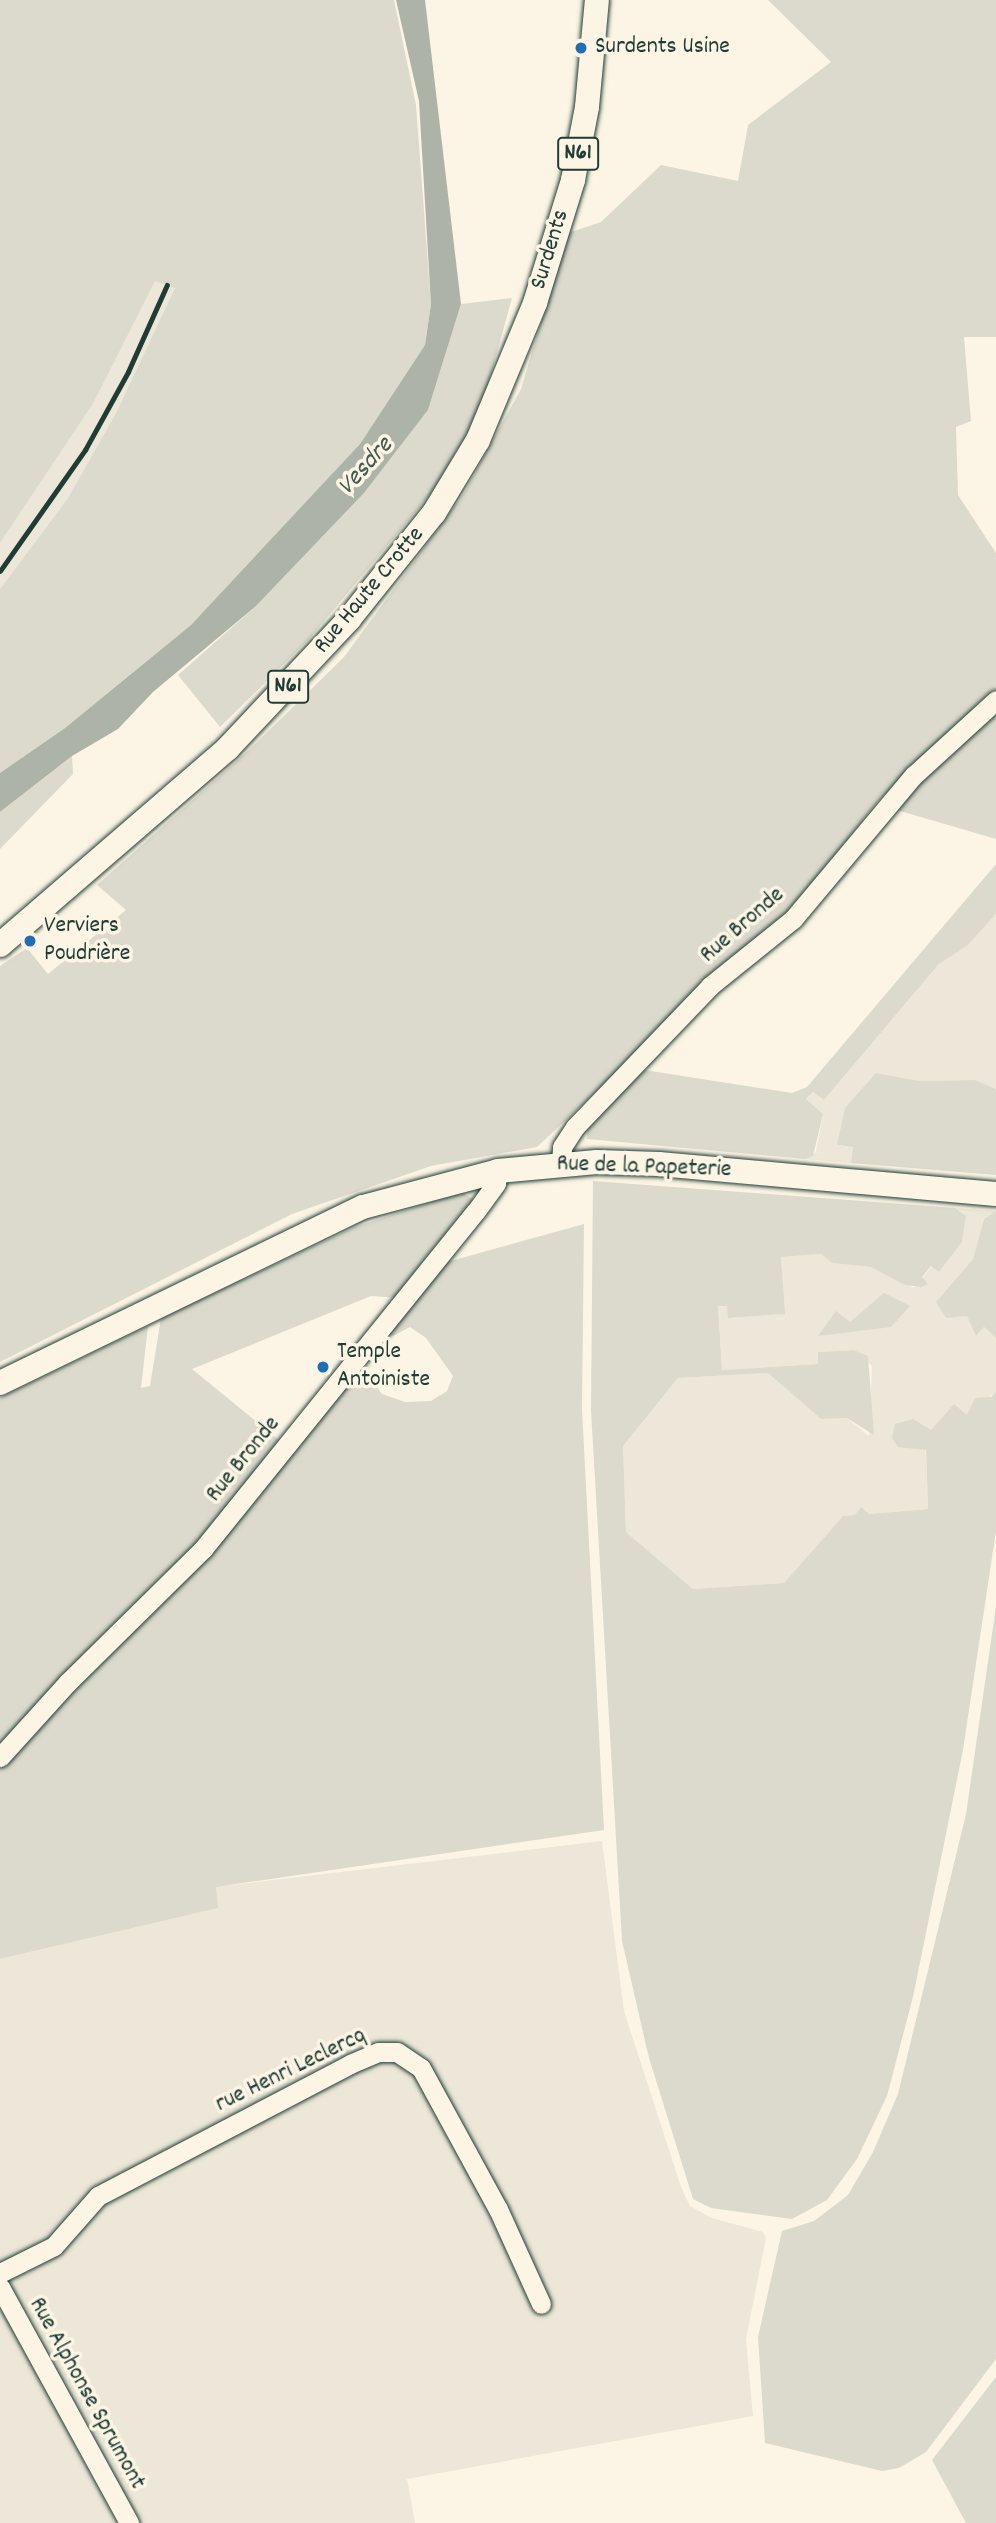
<!DOCTYPE html>
<html>
<head>
<meta charset="utf-8">
<style>
	body { margin:0 }
	#map { position:relative; width:996px; height:2523px; overflow:hidden; background:#fcf5e5; font-family:Dekko,sans-serif }
	div>[style] { position:absolute }
	.built>* { inset:0; background:#ece7d8 }
	.green>* { inset:0; background:#dcdacc }
	.water>* { inset:0; background:#aeb3a7 }
	.roads { filter:drop-shadow(0 0 2px #1f3d34) drop-shadow(0 0 2px #1f3d34) }
	.minor>* { height:19px; margin:-9.5px; padding:0 9.5px; transform-origin:9.5px; border-radius:9.5px; background:#fcf5e5 }
	.major>* { height:24px; margin:-12px; padding:0 12px; transform-origin:12px; border-radius:12px; background:#fcf5e5 }
	.rail>* { height:4.5px; margin:-2.25px; padding:0 2.25px; transform-origin:2.25px; border-radius:2.25px; background:#1f3d34 }
	.dots>* { width:19px; height:19px; translate:-50% -50%; box-sizing:border-box; border:4px solid #fcf5e5; border-radius:50% }
	span { translate:-50% -50%; white-space:nowrap; text-align:center; line-height:1.15; -webkit-text-stroke:7px #fcf5e5; paint-order:stroke }
	.shield-label span { padding:2px 5px; background:#fcf5e5; border:2px solid; border-radius:5px; -webkit-text-stroke-width:0 }
	.shield-label { font-size:23px; color:#1f3d34; font-weight:700 }
	.poi-label { font-size:24px; color:#1f3d34 }
	.left { translate:0 -50%; text-align:left }
	.street-label { font-size:24px; color:#1f3d34 }
	.water-label { font-size:26px; color:#435a51; font-style:italic }
</style>
</head>
<body>
<div id="map">
	<div class="built">
		<div style="clip-path:polygon(155px 280px,175px 288px,116px 413px,68px 498px,0 589px,0 543px,94px 402px)"></div>
		<div style="clip-path:polygon(996px 914px,996px 1089px,975px 1080px,920px 1081px,876px 1073px,837px 1145px,853px 1147px,851px 1163px,805px 1159px,816px 1152px,823px 1114px,806px 1100px,813px 1092px,824px 1100px,938px 965px,968px 945px)"></div>
		<div style="clip-path:polygon(955px 1208px,996px 1211px,984px 1219px,973px 1259px,936px 1302px,967px 1316px,977px 1335px,984px 1327px,996px 1338px,996px 1391px,967px 1416px,954px 1404px,925px 1437px,928px 1509px,843px 1516px,784px 1583px,693px 1589px,626px 1532px,623px 1446px,678px 1378px,768px 1373px,821px 1419px,847px 1418px,869px 1436px,872px 1366px,853px 1350px,818px 1352px,818px 1364px,722px 1370px,718px 1306px,727px 1305px,729px 1318px,784px 1314px,781px 1257px,822px 1254px,832px 1263px,871px 1267px,914px 1288px,932px 1266px,939px 1272px,962px 1242px,966px 1216px)"></div>
		<div style="clip-path:polygon(602px 1841px,624px 2011px,681px 2187px,690px 2206px,712px 2218px,763px 2232px,766px 2238px,746px 2339px,753px 2416px,407px 2479px,415px 2523px,0 2523px,0 1959px,217px 1908px,215px 1887px)"></div>
	</div>
	<div class="green">
		<div style="clip-path:polygon(0 0,394px 0,416px 105px,431px 304px,425px 345px,360px 444px,249px 566px,191px 625px,65px 728px,0 773px,0 589px,68px 498px,116px 413px,175px 288px,155px 281px,94px 402px,0 543px)"></div>
		<div style="clip-path:polygon(768px 0,996px 0,996px 337px,964px 337px,971px 421px,956px 427px,958px 495px,996px 553px,996px 692px,878px 801px,793px 908px,537px 1147px,431px 1166px,292px 1214px,0 1362px,0 966px,27px 948px,48px 974px,126px 910px,97px 885px,248px 751px,344px 657px,463px 495px,521px 389px,568px 233px,601px 222px,661px 165px,738px 181px,748px 125px,831px 62px)"></div>
		<div style="clip-path:polygon(512px 298px,481px 410px,432px 492px,310px 638px,220px 727px,178px 675px,256px 606px,364px 493px,428px 410px,461px 304px)"></div>
		<div style="clip-path:polygon(996px 703px,996px 839px,890px 808px)"></div>
		<div style="clip-path:polygon(72px 756px,73px 774px,0 849px,0 812px)"></div>
		<div style="clip-path:polygon(996px 864px,996px 914px,968px 945px,938px 965px,824px 1100px,813px 1092px,806px 1099px,823px 1114px,813px 1156px,805px 1159px,587px 1139px,587px 1119px,638px 1069px,792px 1093px,807px 1087px)"></div>
		<div style="clip-path:polygon(876px 1073px,920px 1081px,975px 1080px,996px 1089px,996px 1175px,851px 1163px,853px 1147px,837px 1145px,845px 1108px)"></div>
		<div style="clip-path:polygon(593px 1181px,955px 1208px,966px 1216px,962px 1242px,939px 1272px,931px 1266px,922px 1277px,928px 1284px,921px 1287px,905px 1285px,871px 1267px,832px 1263px,821px 1254px,781px 1257px,785px 1314px,728px 1318px,727px 1306px,718px 1306px,722px 1370px,818px 1364px,818px 1352px,853px 1350px,868px 1356px,874px 1435px,847px 1418px,821px 1419px,768px 1373px,678px 1378px,623px 1446px,626px 1532px,693px 1589px,784px 1583px,843px 1516px,855px 1515px,861px 1507px,869px 1514px,928px 1509px,926px 1450px,898px 1447px,892px 1438px,895px 1424px,913px 1419px,931px 1430px,954px 1404px,967px 1415px,975px 1398px,991px 1397px,996px 1391px,996px 1531px,963px 1750px,913px 1997px,887px 2096px,857px 2159px,827px 2200px,792px 2219px,711px 2208px,693px 2199px,649px 2058px,622px 1941px,591px 1411px)"></div>
		<div style="clip-path:polygon(462px 1192px,474px 1200px,422px 1262px,399px 1298px,371px 1296px,192px 1369px,285px 1445px,170px 1575px,0 1747px,0 1398px,148px 1326px,141px 1388px,150px 1386px,161px 1318px,355px 1227px)"></div>
		<div style="clip-path:polygon(996px 1211px,996px 1338px,984px 1327px,976px 1336px,967px 1316px,946px 1318px,936px 1302px,973px 1259px,984px 1219px)"></div>
		<div style="clip-path:polygon(584px 1224px,582px 1409px,604px 1830px,216px 1887px,218px 1908px,0 1959px,0 1766px,363px 1366px,382px 1394px,405px 1402px,431px 1401px,447px 1391px,453px 1376px,426px 1338px,410px 1327px,393px 1336px,387px 1332px,440px 1264px)"></div>
		<div style="clip-path:polygon(884px 1293px,910px 1306px,891px 1327px,818px 1336px,836px 1311px,850px 1322px)"></div>
		<div style="clip-path:polygon(996px 1606px,996px 2359px,926px 2452px,899px 2468px,882px 2471px,765px 2443px,758px 2337px,782px 2231px,814px 2221px,848px 2195px,873px 2152px,898px 2094px,966px 1814px)"></div>
		<div style="clip-path:polygon(996px 2377px,996px 2523px,966px 2523px,932px 2460px)"></div>
	</div>
	<div class="water">
		<div style="clip-path:polygon(396px 0,425px 0,461px 304px,428px 410px,364px 493px,256px 606px,153px 692px,118px 729px,72px 756px,0 812px,0 773px,65px 728px,191px 625px,360px 444px,425px 345px,431px 304px,419px 101px)"></div>
	</div>
	<div class="roads">
		<div class="minor">
			<div style="left:561px;top:1163px;width:16px;rotate:-86deg"></div>
			<div style="left:562px;top:1147px;width:24px;rotate:-57deg"></div>
			<div style="left:575px;top:1127px;width:195px;rotate:-46.2deg"></div>
			<div style="left:710px;top:986px;width:107px;rotate:-38.9deg"></div>
			<div style="left:793px;top:919px;width:188px;rotate:-50deg"></div>
			<div style="left:914px;top:775px;width:111px;rotate:-42.4deg"></div>
			<div style="left:0;top:1757px;width:101px;rotate:-47.8deg"></div>
			<div style="left:68px;top:1682px;width:190px;rotate:-44.6deg"></div>
			<div style="left:203px;top:1549px;width:434px;rotate:-51.1deg"></div>
			<div style="left:476px;top:1211px;width:34px;rotate:-54deg"></div>
			<div style="left:496px;top:1183px;width:12px;rotate:-81deg"></div>
			<div style="left:0;top:2273px;width:60px;rotate:-26.6deg"></div>
			<div style="left:54px;top:2246px;width:67px;rotate:-48.7deg"></div>
			<div style="left:98px;top:2196px;width:284px;rotate:-27.6deg"></div>
			<div style="left:350px;top:2064px;width:30px;rotate:-23deg"></div>
			<div style="left:378px;top:2052px;width:19px"></div>
			<div style="left:397px;top:2052px;width:29px;rotate:34deg"></div>
			<div style="left:421px;top:2068px;width:161px;rotate:61.4deg"></div>
			<div style="left:498px;top:2209px;width:104px;rotate:65.6deg"></div>
			<div style="left:0;top:2287px;width:269px;rotate:61.3deg"></div>
		</div>
		<div class="major">
			<div style="left:0;top:945px;width:301px;rotate:-40.8deg"></div>
			<div style="left:228px;top:748px;width:177px;rotate:-46.8deg"></div>
			<div style="left:349px;top:619px;width:136px;rotate:-51.3deg"></div>
			<div style="left:434px;top:513px;width:85px;rotate:-58.9deg"></div>
			<div style="left:478px;top:440px;width:148px;rotate:-67.4deg"></div>
			<div style="left:535px;top:303px;width:129px;rotate:-72.8deg"></div>
			<div style="left:573px;top:180px;width:74px;rotate:-79.1deg"></div>
			<div style="left:587px;top:107px;width:107px;rotate:-84.7deg"></div>
			<div style="left:0;top:1383px;width:403px;rotate:-25.9deg"></div>
			<div style="left:363px;top:1207px;width:140px;rotate:-14.9deg"></div>
			<div style="left:498px;top:1171px;width:99px;rotate:-5.2deg"></div>
			<div style="left:597px;top:1162px;width:62px;rotate:1.8deg"></div>
			<div style="left:659px;top:1164px;width:338px;rotate:5.1deg"></div>
		</div>
	</div>
	<div class="rail">
		<div style="left:0;top:571px;width:148px;rotate:-54.9deg"></div>
		<div style="left:85px;top:450px;width:89px;rotate:-61.1deg"></div>
		<div style="left:128px;top:372px;width:95px;rotate:-65.9deg"></div>
	</div>
	<div class="dots">
		<div style="left:581px;top:48px;background:#1f6fb2"></div>
		<div style="left:30px;top:941px;background:#1f6fb2"></div>
		<div style="left:323px;top:1367px;background:#1f6fb2"></div>
	</div>
	<div class="shield-label">
		<span style="left:578px;top:154px">N61</span>
		<span style="left:288px;top:687px">N61</span>
	</div>
	<div class="poi-label">
		<span class="left" style="left:595px;top:48px">Surdents Usine</span>
		<span class="left" style="left:44px;top:941px">Verviers<br>Poudrière</span>
		<span class="left" style="left:337px;top:1367px">Temple<br>Antoiniste</span>
	</div>
	<div class="street-label">
		<span style="left:551px;top:250px;rotate:-73deg">Surdents</span>
		<span style="left:370px;top:591px;rotate:-50deg">Rue Haute Crotte</span>
		<span style="left:743px;top:926px;rotate:-41deg">Rue Bronde</span>
		<span style="left:644px;top:1168px;rotate:2deg">Rue de la Papeterie</span>
		<span style="left:244px;top:1460px;rotate:-51deg">Rue Bronde</span>
		<span style="left:291px;top:2071px;rotate:-26deg">rue Henri Leclercq</span>
		<span style="left:86px;top:2394px;rotate:61deg">Rue Alphonse Sprumont</span>
	</div>
	<div class="water-label">
		<span style="left:366px;top:467px;rotate:-48deg">Vesdre</span>
	</div>
</div>
</body>
</html>
